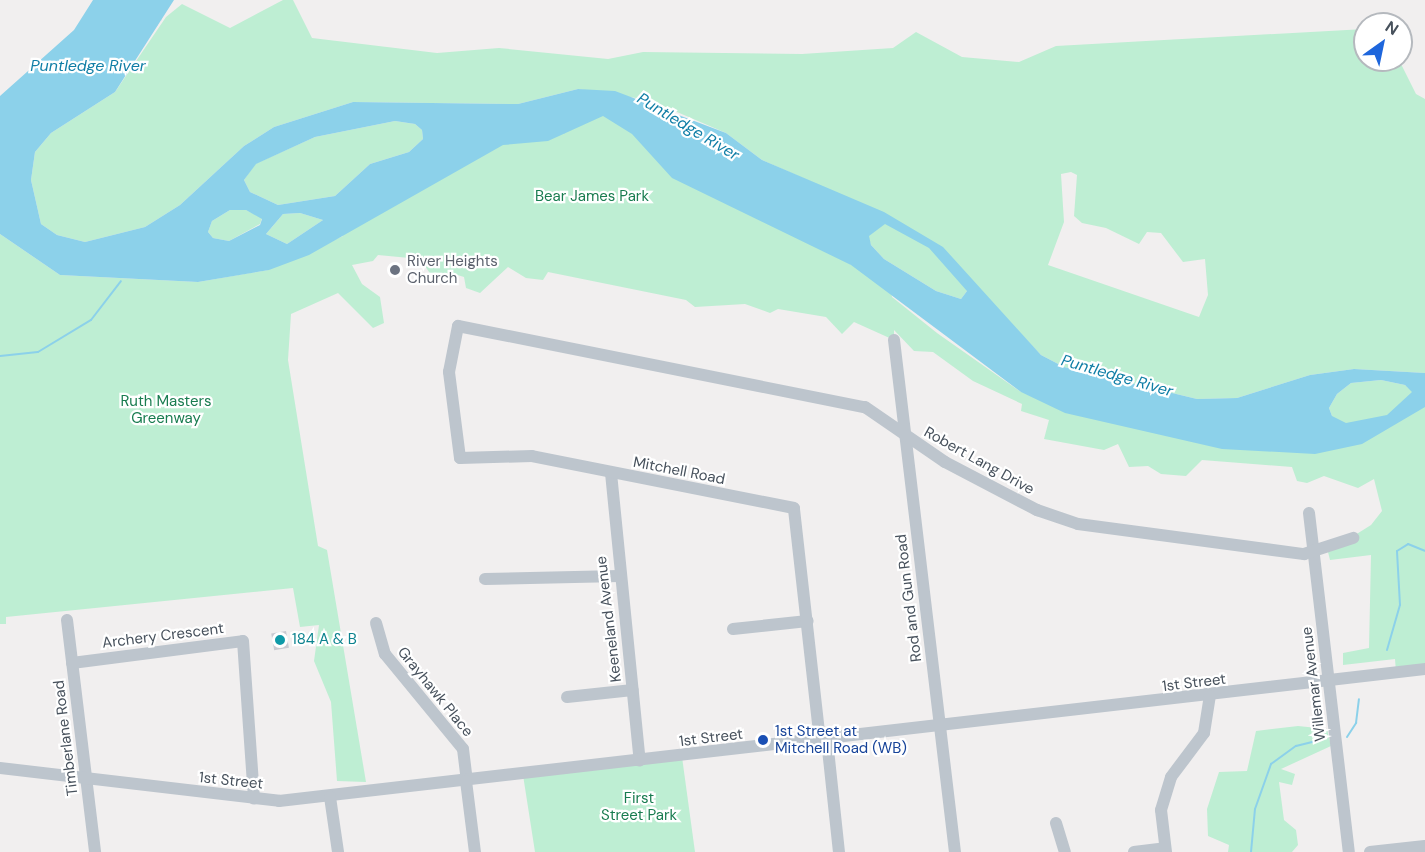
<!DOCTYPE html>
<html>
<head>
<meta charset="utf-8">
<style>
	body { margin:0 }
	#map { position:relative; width:1425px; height:852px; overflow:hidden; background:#f1efef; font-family:"DM Sans",sans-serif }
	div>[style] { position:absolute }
	.green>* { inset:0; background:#beeed3 }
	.water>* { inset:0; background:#8cd1ea }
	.stream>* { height:2px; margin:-1px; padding:0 1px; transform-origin:1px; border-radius:1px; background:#8cd1ea }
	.building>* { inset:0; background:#c9cad1; transform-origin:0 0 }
	.minor>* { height:12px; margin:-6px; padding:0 6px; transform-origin:6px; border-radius:6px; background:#bdc5cd }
	.dots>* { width:16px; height:16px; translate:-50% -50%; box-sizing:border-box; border:3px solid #fff; border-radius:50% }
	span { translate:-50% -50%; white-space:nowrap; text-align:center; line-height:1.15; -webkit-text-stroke:4.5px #fff; paint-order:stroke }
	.park-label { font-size:15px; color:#197c50 }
	.worship-label { font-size:15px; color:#5b616d }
	.left { translate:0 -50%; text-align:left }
	.street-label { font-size:15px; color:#47515c }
	.culture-label { font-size:15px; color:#0d838f }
	.transit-label { font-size:15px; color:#164399 }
	.water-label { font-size:16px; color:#107ea6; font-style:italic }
	.north { position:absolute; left:1353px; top:12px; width:60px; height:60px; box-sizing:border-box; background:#fff; border:2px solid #b5b9be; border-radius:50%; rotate:33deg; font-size:16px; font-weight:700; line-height:24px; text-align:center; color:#47515c }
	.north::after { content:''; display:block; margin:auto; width:21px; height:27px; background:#1e66dc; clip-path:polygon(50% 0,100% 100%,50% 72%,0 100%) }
</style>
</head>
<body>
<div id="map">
	<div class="green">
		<div style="clip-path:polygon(evenodd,283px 0,293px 0,312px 38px,437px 53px,499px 48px,608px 59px,643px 52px,802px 54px,893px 48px,916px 32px,962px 57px,1019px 62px,1056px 46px,1365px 29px,1365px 60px,1399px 60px,1416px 94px,1425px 99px,1425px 373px,1354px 369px,1310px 375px,1237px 398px,1197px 399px,1064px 367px,1041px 355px,979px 290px,967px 291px,961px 299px,936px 291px,884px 259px,871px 245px,857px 202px,762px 160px,726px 133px,649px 100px,578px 89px,518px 104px,353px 102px,274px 127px,244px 146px,180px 205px,145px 227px,85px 242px,57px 235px,41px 224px,31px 180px,35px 152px,51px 133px,115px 92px,166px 17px,182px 4px,230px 28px,283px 0,1071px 172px,1077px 175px,1074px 216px,1082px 223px,1106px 228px,1139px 244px,1147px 232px,1161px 233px,1183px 262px,1205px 259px,1208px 295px,1199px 317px,1048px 265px,1064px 222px,1061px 174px,1071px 172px)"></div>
		<div style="clip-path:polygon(589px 112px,615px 115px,891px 290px,892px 297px,937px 333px,1021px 392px,1332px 416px,1329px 408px,1337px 394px,1351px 383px,1381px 380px,1405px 385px,1425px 403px,1425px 669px,1396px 672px,1395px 659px,1343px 665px,1343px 653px,1369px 648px,1371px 555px,1330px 560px,1328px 552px,1371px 525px,1382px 511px,1374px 479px,1358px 488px,1324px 476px,1307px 483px,1297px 481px,1292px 467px,1202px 460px,1186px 476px,1161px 474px,1148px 466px,1129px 467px,1118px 444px,1104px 450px,1044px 439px,1049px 420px,1021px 411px,1022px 404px,973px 381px,933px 352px,914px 351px,894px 330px,894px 340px,854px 322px,842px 334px,826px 317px,778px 309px,770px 313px,745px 304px,695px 307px,686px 300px,548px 272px,543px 280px,526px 278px,508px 267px,480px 293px,466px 288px,464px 277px,451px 273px,434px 279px,420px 259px,378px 255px,373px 261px,352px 265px,362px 284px,380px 297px,384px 323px,373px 328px,338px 293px,291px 314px,288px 360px,318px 546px,327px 550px,366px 782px,337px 781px,331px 702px,314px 661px,319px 625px,300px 627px,293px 588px,6px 617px,6px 624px,0 624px,0 234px,60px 275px,198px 282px,268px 270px,343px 236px,344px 227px,485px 140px)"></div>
		<div style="clip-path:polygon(395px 121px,415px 124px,422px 130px,423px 139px,409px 152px,370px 164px,335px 196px,278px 205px,250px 192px,244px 180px,255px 164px,315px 137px)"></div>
		<div style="clip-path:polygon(230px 210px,246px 210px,262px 218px,260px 224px,229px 241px,213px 238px,208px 232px,212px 221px)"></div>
		<div style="clip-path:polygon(300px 213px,323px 220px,287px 244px,266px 234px,283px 214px)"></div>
		<div style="clip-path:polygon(1298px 726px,1327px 729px,1331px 746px,1281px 769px,1295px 774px,1292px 785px,1279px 782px,1284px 820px,1296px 830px,1298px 845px,1292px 852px,1228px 852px,1229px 845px,1208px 836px,1207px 809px,1219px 772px,1247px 771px,1256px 731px)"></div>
		<div style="clip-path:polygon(682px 757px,695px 852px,535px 852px,523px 775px)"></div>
	</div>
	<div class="water">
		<div style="clip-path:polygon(evenodd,93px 0,174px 0,115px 92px,51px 133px,35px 152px,31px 180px,41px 224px,57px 235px,85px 242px,145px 227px,180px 205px,244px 146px,274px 127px,353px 102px,518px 104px,578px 89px,615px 91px,726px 133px,762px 160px,884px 212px,943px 247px,1041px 355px,1064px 367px,1197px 399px,1237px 398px,1310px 375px,1354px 369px,1425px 373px,1425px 407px,1362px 444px,1315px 454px,1222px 449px,1065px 413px,1021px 392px,851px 265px,672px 178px,632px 134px,603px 116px,548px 141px,503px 145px,309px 255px,269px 270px,198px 282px,60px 275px,0 234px,0 96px,74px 30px,93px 0,395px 121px,415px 124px,422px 130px,423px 139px,409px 152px,370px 164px,335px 196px,278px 205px,250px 192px,244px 180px,256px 164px,315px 137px,395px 121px,93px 0,230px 210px,246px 210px,262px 219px,260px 225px,229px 241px,213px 238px,208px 232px,212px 221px,230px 210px,93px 0,300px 213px,323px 220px,287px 244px,266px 234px,283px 214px,300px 213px,93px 0,885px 224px,929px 248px,967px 291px,961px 299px,936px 291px,884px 259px,871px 245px,869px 236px,885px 224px,93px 0,1381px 380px,1405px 385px,1412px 392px,1387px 415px,1346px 423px,1332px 416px,1329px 408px,1337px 394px,1351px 383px,1381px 380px)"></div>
	</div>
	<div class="stream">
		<div style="left:0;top:356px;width:38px;rotate:-6deg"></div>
		<div style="left:38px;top:352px;width:62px;rotate:-31.1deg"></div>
		<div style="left:91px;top:320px;width:49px;rotate:-52.4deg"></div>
		<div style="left:1387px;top:650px;width:47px;rotate:-73.9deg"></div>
		<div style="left:1400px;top:605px;width:54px;rotate:-93.2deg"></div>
		<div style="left:1397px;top:551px;width:13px;rotate:-32deg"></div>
		<div style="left:1408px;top:544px;width:18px;rotate:22deg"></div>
		<div style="left:1347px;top:737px;width:17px;rotate:-57deg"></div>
		<div style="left:1356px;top:723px;width:24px;rotate:-83deg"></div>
		<div style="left:1251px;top:852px;width:43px;rotate:-84.7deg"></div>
		<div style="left:1255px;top:809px;width:48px;rotate:-70.4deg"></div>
		<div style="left:1271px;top:764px;width:31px;rotate:-36deg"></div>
		<div style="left:1296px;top:746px;width:25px;rotate:-14deg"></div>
	</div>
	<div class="building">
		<div style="left:286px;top:631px;width:17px;height:15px;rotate:80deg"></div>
	</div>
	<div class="minor">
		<div style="left:894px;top:340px;width:516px;rotate:83.21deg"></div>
		<div style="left:611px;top:473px;width:289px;rotate:84.3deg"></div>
		<div style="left:1309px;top:513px;width:341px;rotate:83.3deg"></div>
		<div style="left:485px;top:579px;width:134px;rotate:-1.3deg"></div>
		<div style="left:67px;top:620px;width:234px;rotate:83.1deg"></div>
		<div style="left:376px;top:623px;width:32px;rotate:74deg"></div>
		<div style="left:385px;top:654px;width:123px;rotate:50.6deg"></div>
		<div style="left:463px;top:749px;width:32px;rotate:83deg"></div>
		<div style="left:733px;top:629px;width:75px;rotate:-6.1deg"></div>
		<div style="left:72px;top:663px;width:172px;rotate:-7.3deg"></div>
		<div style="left:243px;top:641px;width:158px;rotate:86deg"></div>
		<div style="left:567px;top:697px;width:66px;rotate:-6.1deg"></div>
		<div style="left:827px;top:740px;width:113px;rotate:83.9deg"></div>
		<div style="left:820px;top:741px;width:234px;rotate:-96.4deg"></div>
		<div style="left:794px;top:508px;width:267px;rotate:-168.8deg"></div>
		<div style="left:532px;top:456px;width:72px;rotate:178.4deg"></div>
		<div style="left:460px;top:458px;width:87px;rotate:-97.3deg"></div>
		<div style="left:449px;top:372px;width:47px;rotate:-78.9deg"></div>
		<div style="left:458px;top:326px;width:415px;rotate:11.3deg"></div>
		<div style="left:865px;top:407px;width:97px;rotate:34.5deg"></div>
		<div style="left:945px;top:462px;width:104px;rotate:27.6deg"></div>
		<div style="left:1037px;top:510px;width:43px;rotate:18.9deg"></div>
		<div style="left:1078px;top:524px;width:228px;rotate:7.6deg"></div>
		<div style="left:1304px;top:554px;width:52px;rotate:-18.1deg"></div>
		<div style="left:0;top:768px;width:281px;rotate:6.7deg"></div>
		<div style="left:279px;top:801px;width:1154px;rotate:-6.57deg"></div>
		<div style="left:466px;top:781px;width:72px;rotate:82.8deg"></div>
		<div style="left:330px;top:797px;width:56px;rotate:81.7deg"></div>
		<div style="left:1056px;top:823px;width:30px;rotate:73deg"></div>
		<div style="left:1134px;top:852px;width:31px;rotate:-7deg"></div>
		<div style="left:1166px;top:852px;width:42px;rotate:-96.8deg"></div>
		<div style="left:1161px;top:810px;width:34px;rotate:-73deg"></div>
		<div style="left:1171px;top:777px;width:55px;rotate:-53.1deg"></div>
		<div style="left:1204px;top:733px;width:37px;rotate:-81deg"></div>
		<div style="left:1370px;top:852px;width:55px;rotate:-6.2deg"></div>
	</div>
	<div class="dots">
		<div style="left:395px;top:270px;background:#6b7280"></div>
		<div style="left:280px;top:640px;background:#0f9aa8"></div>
		<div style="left:763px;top:740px;background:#1a4fb4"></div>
	</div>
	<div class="park-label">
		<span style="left:592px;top:197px">Bear James Park</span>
		<span style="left:166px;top:410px">Ruth Masters<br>Greenway</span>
		<span style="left:639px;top:807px">First<br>Street Park</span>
	</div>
	<div class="worship-label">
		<span class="left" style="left:407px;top:270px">River Heights<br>Church</span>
	</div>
	<div class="street-label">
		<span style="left:979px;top:461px;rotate:29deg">Robert Lang Drive</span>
		<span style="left:679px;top:471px;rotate:11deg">Mitchell Road</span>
		<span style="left:909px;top:598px;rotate:-97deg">Rod and Gun Road</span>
		<span style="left:609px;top:619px;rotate:-97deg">Keeneland Avenue</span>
		<span style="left:163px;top:636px;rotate:-7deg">Archery Crescent</span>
		<span style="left:1194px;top:683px;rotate:-7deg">1st Street</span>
		<span style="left:1314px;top:684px;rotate:-97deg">Willemar Avenue</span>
		<span style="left:435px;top:692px;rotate:51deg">Grayhawk Place</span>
		<span style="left:66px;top:738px;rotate:-97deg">Timberlane Road</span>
		<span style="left:711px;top:738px;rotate:-7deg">1st Street</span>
		<span style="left:231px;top:781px;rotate:6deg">1st Street</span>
	</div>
	<div class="culture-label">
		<span class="left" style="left:292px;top:640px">184 A &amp; B</span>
	</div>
	<div class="transit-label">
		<span class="left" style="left:775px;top:740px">1st Street at<br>Mitchell Road (WB)</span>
	</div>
	<div class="water-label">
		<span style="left:88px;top:66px">Puntledge River</span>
		<span style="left:688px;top:127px;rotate:31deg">Puntledge River</span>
		<span style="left:1117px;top:376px;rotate:16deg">Puntledge River</span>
	</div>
	<div class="north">N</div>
</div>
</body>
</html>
